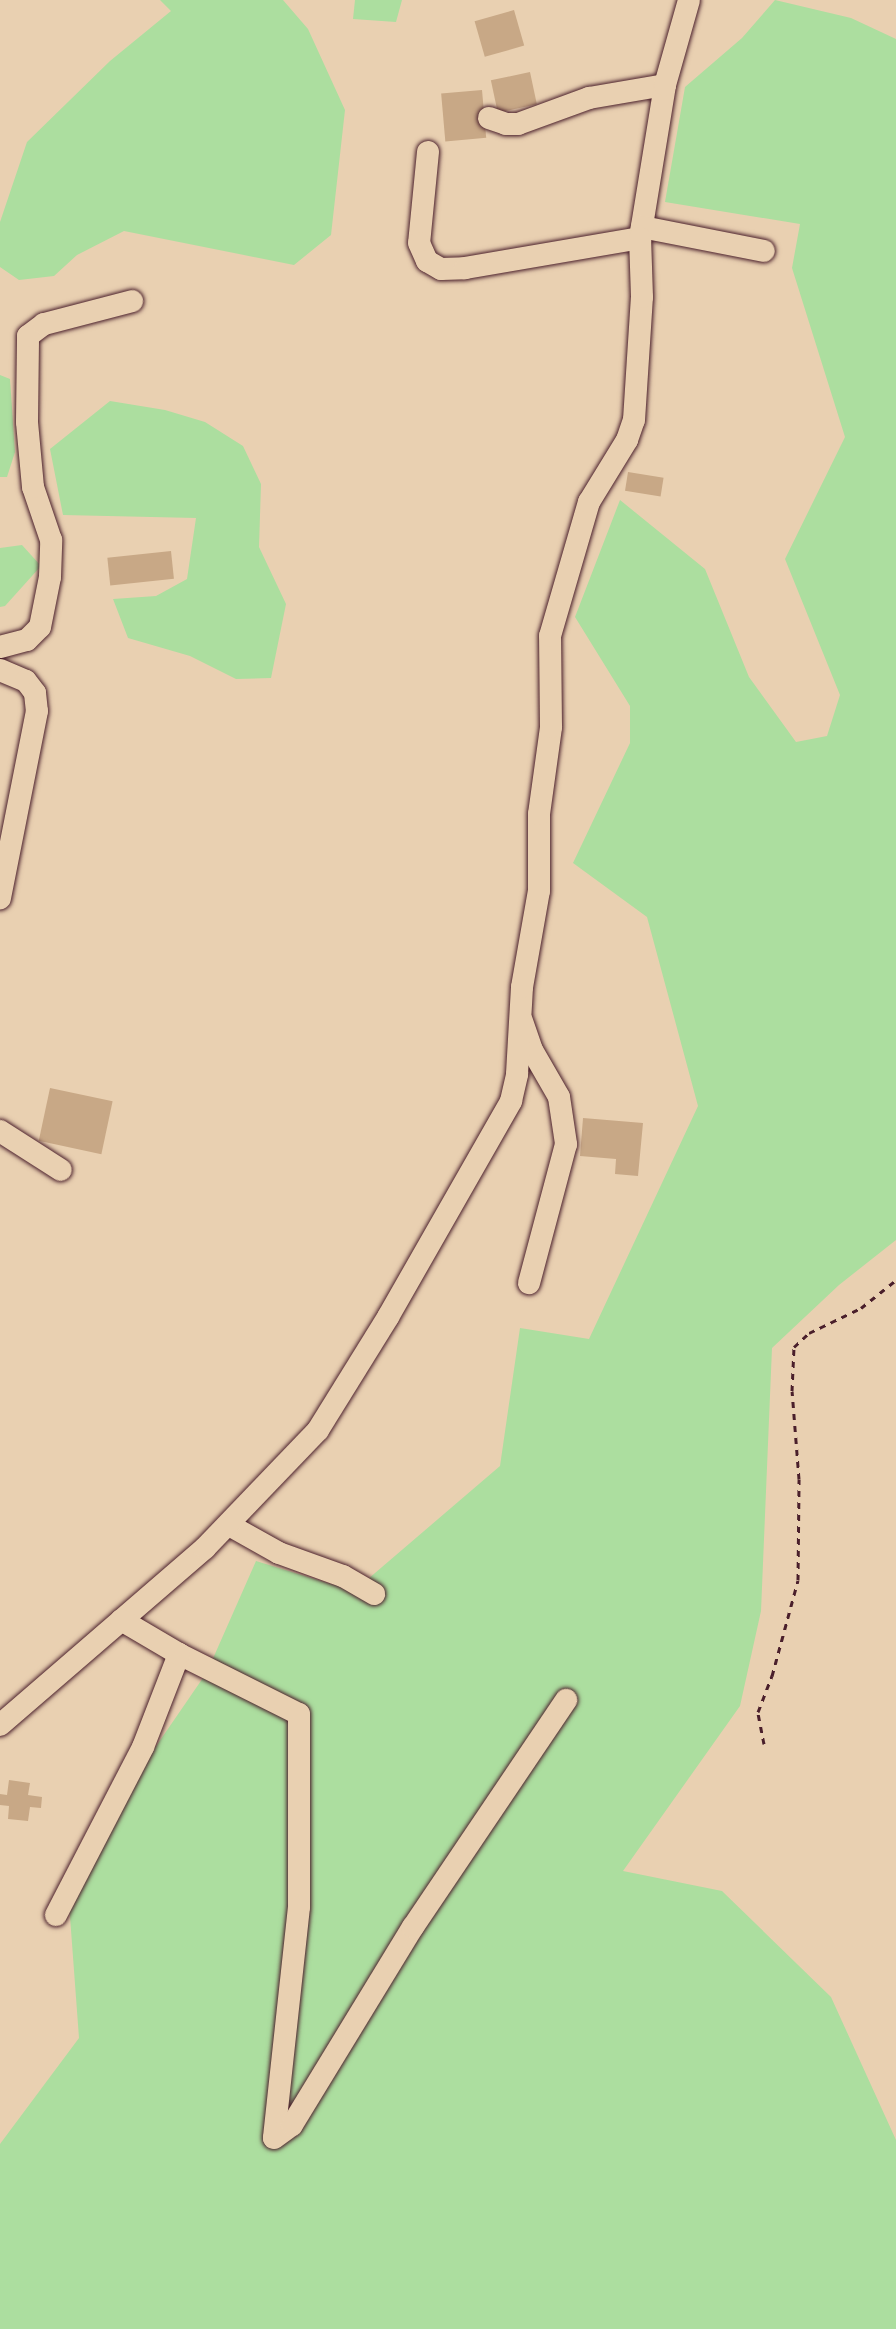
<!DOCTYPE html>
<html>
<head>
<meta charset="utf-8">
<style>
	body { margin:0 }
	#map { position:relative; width:896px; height:2329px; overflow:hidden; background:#e9d0b1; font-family:"Architects Daughter",sans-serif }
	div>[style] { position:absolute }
	.green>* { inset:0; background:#acde9f }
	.building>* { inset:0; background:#c8a886; transform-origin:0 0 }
	.path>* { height:3px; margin-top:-1.5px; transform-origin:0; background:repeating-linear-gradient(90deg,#4a1f2b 0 6px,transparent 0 12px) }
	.roads { filter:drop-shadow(0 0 2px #4a1f2b) drop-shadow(0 0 2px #4a1f2b) }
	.minor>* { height:22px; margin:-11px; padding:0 11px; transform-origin:11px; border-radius:11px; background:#e9d0b1 }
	span { translate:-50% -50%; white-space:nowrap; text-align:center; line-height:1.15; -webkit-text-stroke:8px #e9d0b1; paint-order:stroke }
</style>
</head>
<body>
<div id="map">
	<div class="green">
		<div style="clip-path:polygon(160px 0,283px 0,308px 29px,345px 110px,331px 235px,294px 265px,124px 231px,77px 255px,54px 276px,19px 280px,0 267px,0 222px,27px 142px,110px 61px,171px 11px)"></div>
		<div style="clip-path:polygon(355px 0,402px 0,396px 22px,353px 19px)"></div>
		<div style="clip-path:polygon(775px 0,851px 18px,896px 39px,896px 1240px,839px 1285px,772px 1348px,761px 1611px,740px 1706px,623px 1871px,722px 1891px,831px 1997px,896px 2140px,896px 2329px,0 2329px,0 2144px,79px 2038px,67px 1876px,207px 1672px,256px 1561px,354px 1591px,500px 1466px,520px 1328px,589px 1339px,698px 1106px,647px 917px,573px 863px,630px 743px,630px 706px,575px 617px,620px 500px,705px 569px,749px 677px,796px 742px,827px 736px,840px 695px,785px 559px,845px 437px,792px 268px,800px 224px,665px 202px,685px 87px,742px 38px)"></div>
		<div style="clip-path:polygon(0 375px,10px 379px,15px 452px,7px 477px,0 477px)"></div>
		<div style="clip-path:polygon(110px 401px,165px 410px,205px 422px,243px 446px,261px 484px,259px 547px,286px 604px,271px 678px,236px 679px,190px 656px,128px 638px,113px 599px,156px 596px,187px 579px,196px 518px,63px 515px,50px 449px)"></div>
		<div style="clip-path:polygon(22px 545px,41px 566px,5px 606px,0 607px,0 548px)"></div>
	</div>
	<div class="building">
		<div style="left:514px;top:10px;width:37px;height:41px;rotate:74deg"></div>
		<div style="left:530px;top:72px;width:33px;height:40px;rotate:78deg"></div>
		<div style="left:482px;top:90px;width:48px;height:41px;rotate:85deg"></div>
		<div style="left:628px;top:472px;width:36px;height:19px;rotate:9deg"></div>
		<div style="left:171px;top:551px;width:28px;height:64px;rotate:84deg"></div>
		<div style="left:50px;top:1088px;width:64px;height:54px;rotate:12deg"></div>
		<div style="clip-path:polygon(583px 1118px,643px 1123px,638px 1176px,615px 1174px,616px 1159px,580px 1156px)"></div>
		<div style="clip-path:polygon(9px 1780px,30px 1783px,28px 1795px,42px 1797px,41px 1808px,30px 1807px,28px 1821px,8px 1819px,9px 1806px,0 1805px,0 1794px,7px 1795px)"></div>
	</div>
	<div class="path">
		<div style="left:764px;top:1744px;width:33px;rotate:-101deg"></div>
		<div style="left:758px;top:1712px;width:39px;rotate:-69deg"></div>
		<div style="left:772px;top:1676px;width:99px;rotate:-74.8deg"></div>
		<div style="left:798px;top:1580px;width:101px;rotate:-89.4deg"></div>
		<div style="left:799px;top:1479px;width:88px;rotate:-94.5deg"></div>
		<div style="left:792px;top:1391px;width:44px;rotate:-87.4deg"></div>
		<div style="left:794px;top:1347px;width:21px;rotate:-43deg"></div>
		<div style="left:809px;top:1333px;width:58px;rotate:-25.7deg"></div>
		<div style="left:861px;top:1308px;width:45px;rotate:-38.7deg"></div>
	</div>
	<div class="roads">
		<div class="minor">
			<div style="left:489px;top:118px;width:18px;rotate:19deg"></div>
			<div style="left:506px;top:124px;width:12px"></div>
			<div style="left:518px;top:124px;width:76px;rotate:-20.1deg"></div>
			<div style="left:589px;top:98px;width:77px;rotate:-9.7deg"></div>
			<div style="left:428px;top:152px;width:91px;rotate:95.6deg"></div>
			<div style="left:419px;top:243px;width:20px;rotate:66deg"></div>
			<div style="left:427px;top:261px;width:16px;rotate:30deg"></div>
			<div style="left:441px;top:269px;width:24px;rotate:-2deg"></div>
			<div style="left:465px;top:268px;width:178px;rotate:-9.7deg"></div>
			<div style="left:640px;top:238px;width:155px;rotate:-80.7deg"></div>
			<div style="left:665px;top:85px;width:88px;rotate:-74.2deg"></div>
			<div style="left:642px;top:227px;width:124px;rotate:11.1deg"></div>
			<div style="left:0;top:647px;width:28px;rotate:-15deg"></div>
			<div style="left:27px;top:640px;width:18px;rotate:-45deg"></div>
			<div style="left:40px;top:627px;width:51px;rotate:-78.7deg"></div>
			<div style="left:50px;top:577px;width:37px;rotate:-88deg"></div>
			<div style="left:51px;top:540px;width:56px;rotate:-108.8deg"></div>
			<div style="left:33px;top:487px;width:65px;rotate:-95.3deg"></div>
			<div style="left:27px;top:422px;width:86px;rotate:-89.3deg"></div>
			<div style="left:28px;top:336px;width:20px;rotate:-37deg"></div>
			<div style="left:44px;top:324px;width:91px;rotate:-14.6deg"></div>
			<div style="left:0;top:670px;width:28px;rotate:23deg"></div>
			<div style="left:26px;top:681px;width:15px;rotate:53deg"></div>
			<div style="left:35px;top:693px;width:18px;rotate:84deg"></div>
			<div style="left:37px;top:711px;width:191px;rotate:101.2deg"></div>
			<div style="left:522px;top:1021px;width:31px;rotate:71deg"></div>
			<div style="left:532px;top:1050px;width:54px;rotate:60.1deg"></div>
			<div style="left:559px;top:1097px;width:48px;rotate:81.5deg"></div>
			<div style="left:566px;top:1144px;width:144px;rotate:104.9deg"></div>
			<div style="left:0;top:1131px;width:72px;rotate:32.6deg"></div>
			<div style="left:229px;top:1525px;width:57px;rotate:29.2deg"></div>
			<div style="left:279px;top:1553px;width:68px;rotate:19.8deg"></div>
			<div style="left:343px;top:1576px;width:36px;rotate:30deg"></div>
			<div style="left:179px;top:1654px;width:134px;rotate:26.6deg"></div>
			<div style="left:299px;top:1714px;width:193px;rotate:90deg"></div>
			<div style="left:299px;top:1907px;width:232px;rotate:96.2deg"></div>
			<div style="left:274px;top:2138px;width:22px;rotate:-36deg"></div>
			<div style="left:292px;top:2125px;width:232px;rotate:-58.6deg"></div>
			<div style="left:413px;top:1927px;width:274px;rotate:-56deg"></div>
			<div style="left:0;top:1725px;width:271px;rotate:-40.8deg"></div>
			<div style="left:205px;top:1548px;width:163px;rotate:-46.2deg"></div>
			<div style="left:318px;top:1430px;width:133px;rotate:-58.2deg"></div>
			<div style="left:388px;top:1317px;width:249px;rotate:-60.3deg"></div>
			<div style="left:511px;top:1101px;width:28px;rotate:-77deg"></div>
			<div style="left:517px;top:1074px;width:87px;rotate:-86.7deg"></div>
			<div style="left:522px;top:987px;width:97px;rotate:-80deg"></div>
			<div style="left:539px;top:891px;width:77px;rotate:-90deg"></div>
			<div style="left:539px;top:814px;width:88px;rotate:-82.1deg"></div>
			<div style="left:551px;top:727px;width:91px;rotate:-90.6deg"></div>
			<div style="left:550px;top:636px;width:140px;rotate:-73.8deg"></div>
			<div style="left:589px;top:502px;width:73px;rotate:-58.5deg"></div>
			<div style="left:627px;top:440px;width:21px;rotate:-71deg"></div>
			<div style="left:634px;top:420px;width:123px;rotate:-86.3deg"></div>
			<div style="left:642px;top:297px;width:59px;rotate:-91.9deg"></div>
			<div style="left:56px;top:1915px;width:189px;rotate:-62.6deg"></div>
			<div style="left:143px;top:1747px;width:100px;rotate:-68.8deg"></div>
			<div style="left:179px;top:1654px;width:67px;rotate:-149.6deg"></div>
		</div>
	</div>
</div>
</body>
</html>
